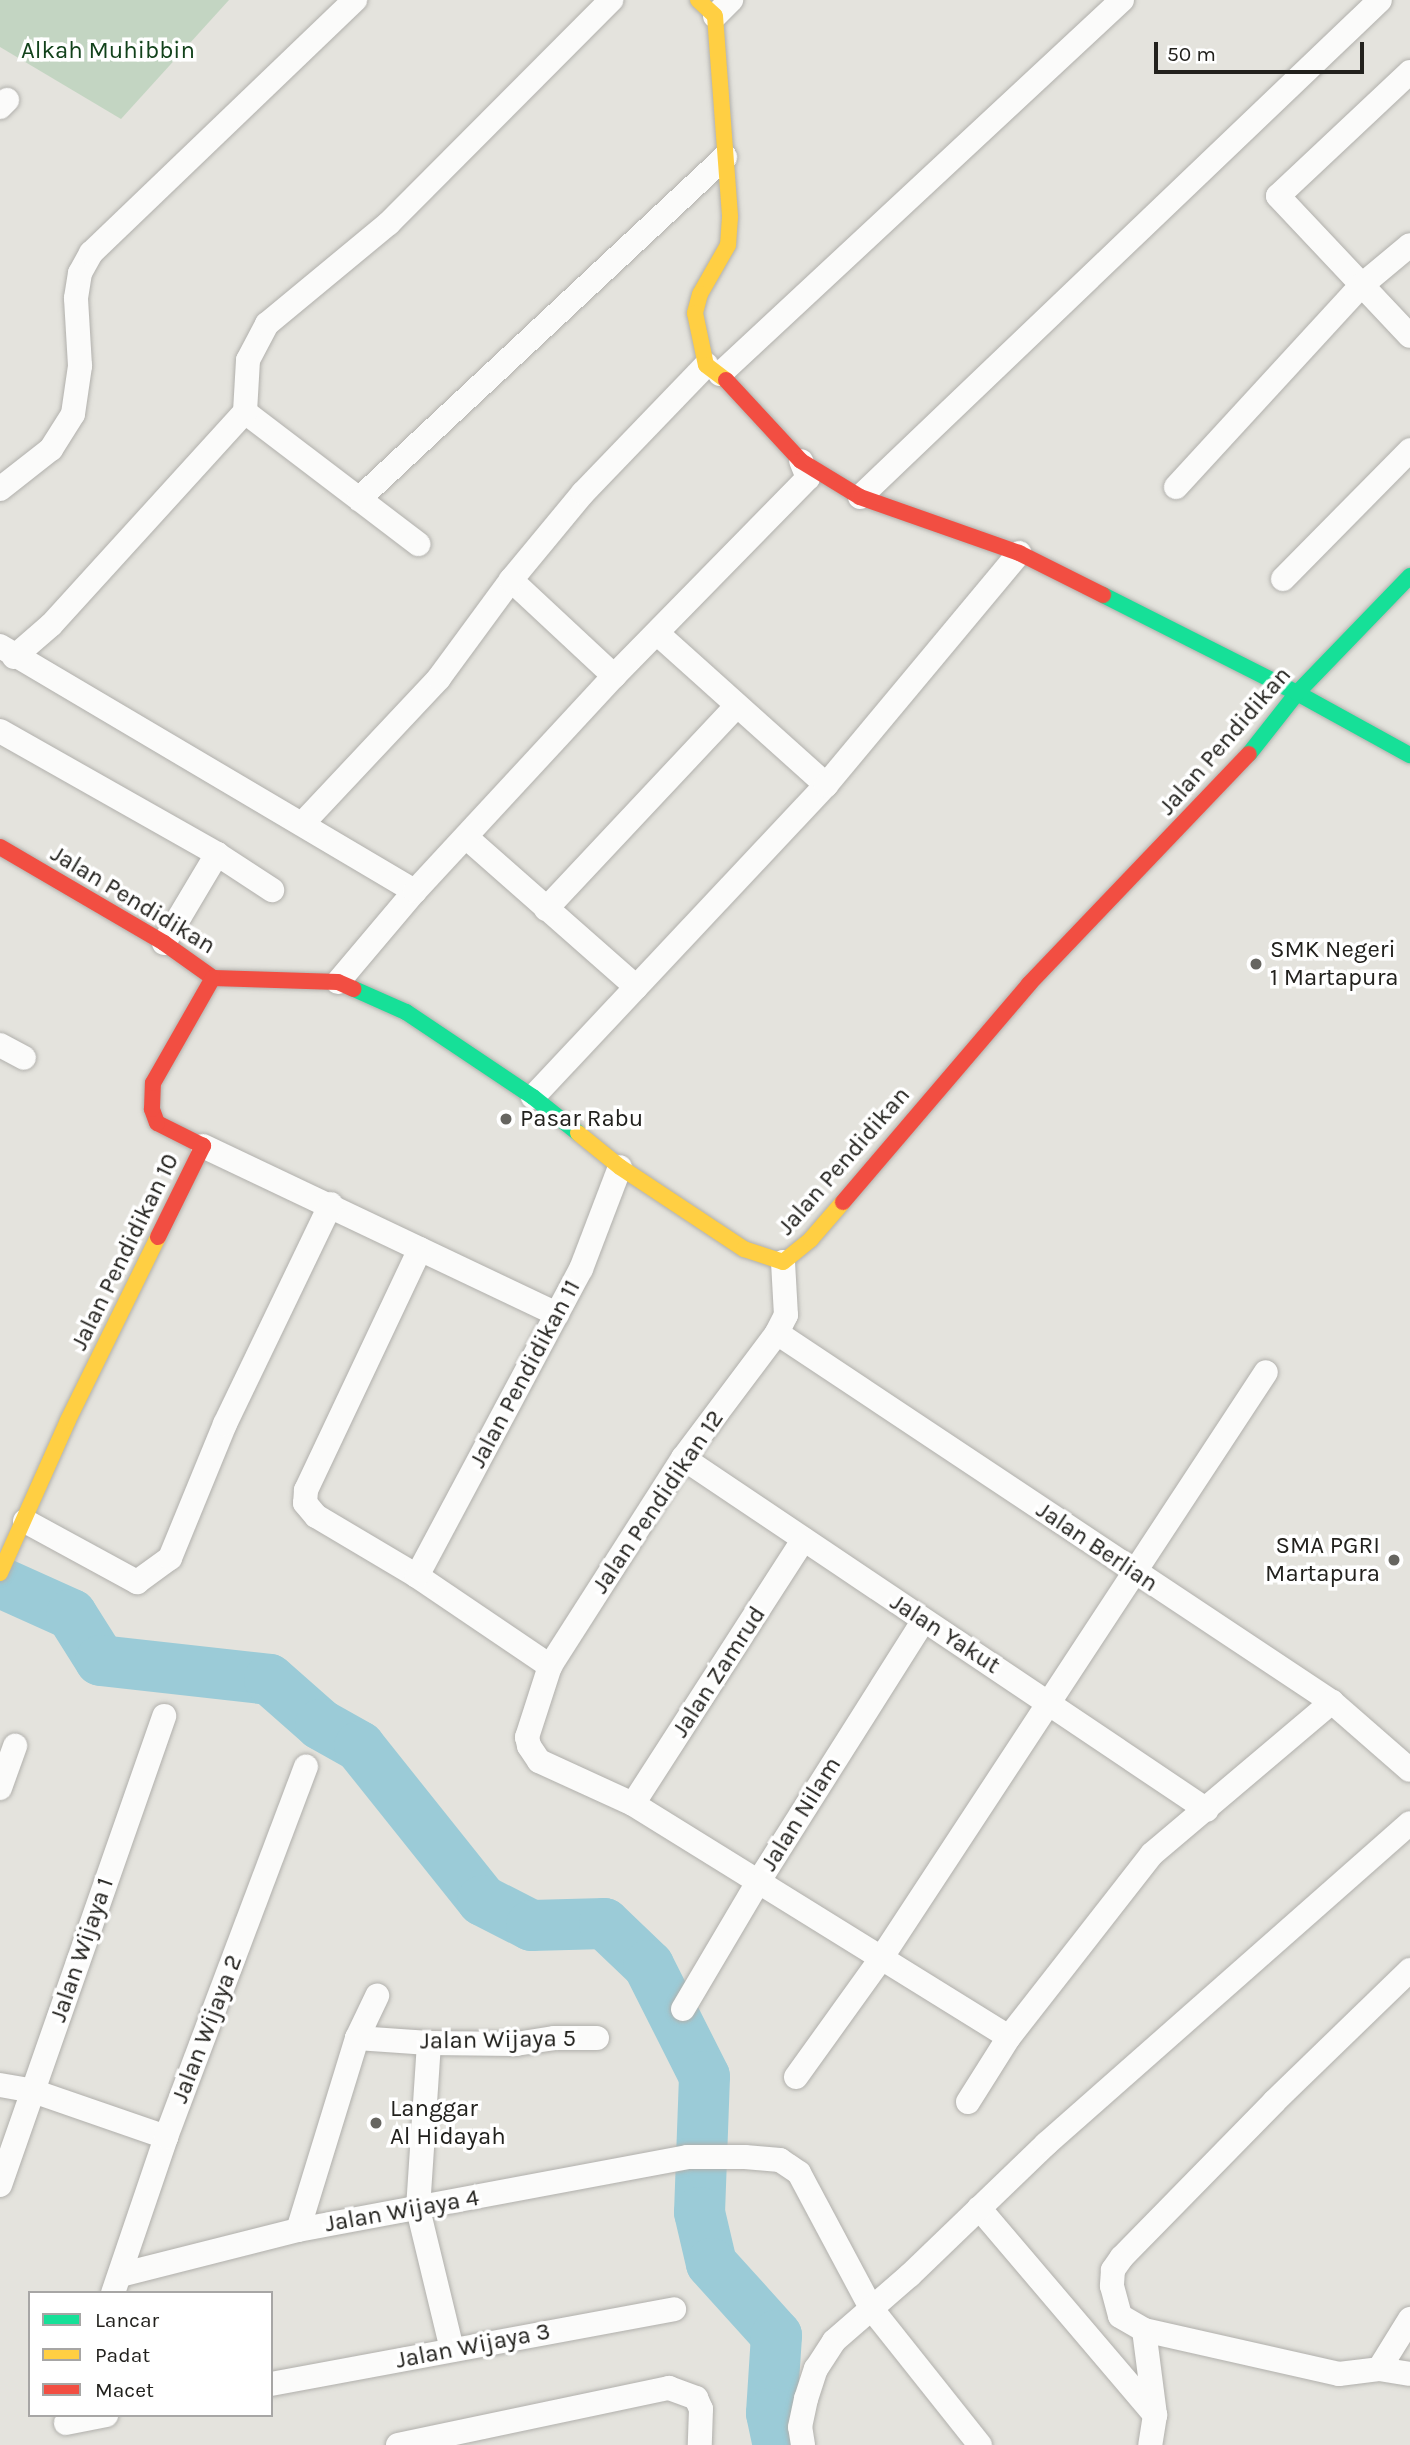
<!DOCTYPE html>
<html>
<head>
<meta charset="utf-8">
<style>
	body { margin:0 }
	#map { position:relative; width:1410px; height:2445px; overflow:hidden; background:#e4e3dd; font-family:Karla,sans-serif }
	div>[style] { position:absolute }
	.green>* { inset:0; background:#c3d5c2 }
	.river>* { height:51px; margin:-25.5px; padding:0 25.5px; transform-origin:25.5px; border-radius:25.5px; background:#9bcbd7 }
	.roads { filter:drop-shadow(0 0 2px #b1b0ac) drop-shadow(0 0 2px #b1b0ac) }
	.street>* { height:24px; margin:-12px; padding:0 12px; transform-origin:12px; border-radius:12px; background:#fbfbfa }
	.fast>* { height:16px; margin:-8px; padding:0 8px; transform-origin:8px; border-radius:8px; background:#16e098 }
	.slow>* { height:16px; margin:-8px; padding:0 8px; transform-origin:8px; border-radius:8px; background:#ffcf43 }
	.jam>* { height:16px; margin:-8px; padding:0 8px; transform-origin:8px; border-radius:8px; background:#f24e42 }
	.dots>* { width:19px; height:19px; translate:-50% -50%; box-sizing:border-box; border:4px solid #fff; border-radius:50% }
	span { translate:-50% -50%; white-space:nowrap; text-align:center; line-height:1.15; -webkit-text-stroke:7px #fff; paint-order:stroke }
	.park-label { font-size:24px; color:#12421b }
	.street-label { font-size:24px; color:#22211d }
	.poi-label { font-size:24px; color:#22211d }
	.left { translate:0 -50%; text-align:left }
	.right { translate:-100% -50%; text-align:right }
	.legend { position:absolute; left:28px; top:2291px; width:245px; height:126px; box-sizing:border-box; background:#fff; border:2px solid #a7a6a5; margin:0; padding:9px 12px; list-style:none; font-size:21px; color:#22211d }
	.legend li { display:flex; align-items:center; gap:14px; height:35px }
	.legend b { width:35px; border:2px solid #a7a6a5 }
	.scale { position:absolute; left:1154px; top:42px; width:210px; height:32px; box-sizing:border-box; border:4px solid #22211d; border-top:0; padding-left:9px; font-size:21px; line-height:24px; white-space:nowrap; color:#22211d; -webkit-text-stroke:5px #fff; paint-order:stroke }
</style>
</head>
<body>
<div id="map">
	<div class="green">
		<div style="clip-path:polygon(0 0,229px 0,121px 119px,0 47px)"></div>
	</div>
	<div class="river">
		<div style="left:0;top:1582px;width:78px;rotate:24.3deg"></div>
		<div style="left:71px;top:1614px;width:54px;rotate:57.8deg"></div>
		<div style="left:100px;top:1660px;width:170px;rotate:6.4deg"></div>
		<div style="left:269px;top:1679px;width:68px;rotate:41.4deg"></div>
		<div style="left:320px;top:1724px;width:45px;rotate:29.4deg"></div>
		<div style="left:359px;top:1746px;width:197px;rotate:51.4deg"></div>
		<div style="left:482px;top:1900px;width:55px;rotate:27deg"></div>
		<div style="left:531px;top:1925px;width:73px;rotate:-1.6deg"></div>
		<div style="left:604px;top:1923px;width:61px;rotate:43.7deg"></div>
		<div style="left:648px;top:1965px;width:124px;rotate:63.2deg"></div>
		<div style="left:704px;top:2076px;width:136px;rotate:92.1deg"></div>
		<div style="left:699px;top:2212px;width:52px;rotate:76.8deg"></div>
		<div style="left:711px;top:2263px;width:97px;rotate:47.9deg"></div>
		<div style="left:776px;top:2335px;width:78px;rotate:93.7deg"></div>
		<div style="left:771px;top:2413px;width:33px;rotate:78deg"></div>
	</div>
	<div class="roads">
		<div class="street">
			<div style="left:715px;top:16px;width:23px;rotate:-45deg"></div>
			<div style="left:1410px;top:72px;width:181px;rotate:136.8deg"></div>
			<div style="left:1278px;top:196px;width:192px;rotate:46.7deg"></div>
			<div style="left:0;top:107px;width:10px;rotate:-45deg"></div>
			<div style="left:720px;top:374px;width:549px;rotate:-42.93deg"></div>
			<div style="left:245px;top:412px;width:218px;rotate:37.3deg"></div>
			<div style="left:1176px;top:487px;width:275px;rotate:-47.4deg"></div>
			<div style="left:1362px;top:285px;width:62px;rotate:-39.8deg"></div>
			<div style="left:0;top:489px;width:65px;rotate:-38.1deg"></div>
			<div style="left:51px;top:449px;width:41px;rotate:-57.8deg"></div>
			<div style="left:73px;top:414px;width:49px;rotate:-81.7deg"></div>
			<div style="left:80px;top:366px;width:68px;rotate:-93.4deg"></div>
			<div style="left:76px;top:298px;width:25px;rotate:-81deg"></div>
			<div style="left:80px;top:273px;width:23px;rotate:-61deg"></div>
			<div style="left:91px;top:253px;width:366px;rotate:-43.8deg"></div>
			<div style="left:860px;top:497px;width:719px;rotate:-43.7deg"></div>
			<div style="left:359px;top:499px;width:501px;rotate:-43.06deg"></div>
			<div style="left:1283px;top:579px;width:181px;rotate:-45.4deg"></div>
			<div style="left:511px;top:580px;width:141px;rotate:43deg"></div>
			<div style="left:658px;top:634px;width:226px;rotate:41.9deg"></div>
			<div style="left:0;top:646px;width:482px;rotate:30.6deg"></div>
			<div style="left:14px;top:657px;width:49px;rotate:-40.9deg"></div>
			<div style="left:51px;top:625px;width:288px;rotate:-47.7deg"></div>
			<div style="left:245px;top:412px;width:52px;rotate:-86.7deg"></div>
			<div style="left:248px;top:360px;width:41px;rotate:-62.2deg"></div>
			<div style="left:267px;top:324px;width:158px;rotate:-39.6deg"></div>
			<div style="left:389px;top:223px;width:315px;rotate:-45.1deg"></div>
			<div style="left:0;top:731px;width:249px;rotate:29.5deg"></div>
			<div style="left:217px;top:854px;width:66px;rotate:33.2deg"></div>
			<div style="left:303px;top:823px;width:199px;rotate:-46.8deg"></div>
			<div style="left:439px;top:678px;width:122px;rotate:-53.7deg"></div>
			<div style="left:511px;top:580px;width:113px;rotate:-50.4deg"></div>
			<div style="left:583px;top:493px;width:178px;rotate:-46.1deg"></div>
			<div style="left:466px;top:837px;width:227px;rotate:41.4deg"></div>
			<div style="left:546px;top:909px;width:277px;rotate:-46.8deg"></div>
			<div style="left:164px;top:943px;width:104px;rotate:-59.2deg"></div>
			<div style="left:338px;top:982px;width:119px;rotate:-49.8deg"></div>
			<div style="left:415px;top:891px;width:293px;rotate:-47.2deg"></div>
			<div style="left:614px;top:676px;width:277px;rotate:-45.6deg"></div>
			<div style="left:808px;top:478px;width:18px;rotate:-112deg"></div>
			<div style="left:0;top:1045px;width:27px;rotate:28deg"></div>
			<div style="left:533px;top:1097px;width:428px;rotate:-46.8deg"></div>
			<div style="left:826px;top:785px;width:302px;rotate:-50.2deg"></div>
			<div style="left:203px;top:1146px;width:392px;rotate:25.4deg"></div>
			<div style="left:420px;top:1249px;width:267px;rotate:115.3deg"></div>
			<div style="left:306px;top:1490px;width:13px;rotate:94deg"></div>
			<div style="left:305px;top:1503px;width:17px;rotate:50deg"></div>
			<div style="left:316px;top:1516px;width:117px;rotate:30.7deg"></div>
			<div style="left:417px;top:1576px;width:161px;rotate:34.1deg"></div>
			<div style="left:783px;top:1262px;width:53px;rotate:86.8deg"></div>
			<div style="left:786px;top:1315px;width:20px;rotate:117deg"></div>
			<div style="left:777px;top:1333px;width:156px;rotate:126.9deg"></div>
			<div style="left:683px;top:1458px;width:247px;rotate:122.6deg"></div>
			<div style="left:550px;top:1666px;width:75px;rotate:107.9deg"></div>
			<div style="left:527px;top:1737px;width:9px;rotate:77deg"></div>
			<div style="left:529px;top:1746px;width:18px;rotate:56deg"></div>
			<div style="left:539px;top:1761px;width:103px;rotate:24.6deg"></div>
			<div style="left:633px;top:1804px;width:442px;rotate:31.8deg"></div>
			<div style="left:777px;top:1333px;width:666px;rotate:33.62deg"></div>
			<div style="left:1332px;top:1702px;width:103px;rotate:41.1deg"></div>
			<div style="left:683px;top:1458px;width:631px;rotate:33.89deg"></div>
			<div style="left:25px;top:1521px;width:128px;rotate:28.6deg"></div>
			<div style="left:137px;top:1582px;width:41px;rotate:-36deg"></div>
			<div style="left:170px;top:1558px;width:145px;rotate:-67.7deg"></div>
			<div style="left:225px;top:1424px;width:244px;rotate:-64.3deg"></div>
			<div style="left:417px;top:1576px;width:348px;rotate:-61.9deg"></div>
			<div style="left:581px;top:1269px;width:109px;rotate:-69.1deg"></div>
			<div style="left:0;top:1788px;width:45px;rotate:-70.3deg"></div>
			<div style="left:633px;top:1804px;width:315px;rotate:-57.2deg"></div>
			<div style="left:1410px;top:1970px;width:188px;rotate:135.9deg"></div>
			<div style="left:1275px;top:2101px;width:219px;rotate:134.4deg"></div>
			<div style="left:1122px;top:2257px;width:16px;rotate:125deg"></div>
			<div style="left:1113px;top:2270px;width:16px;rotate:94deg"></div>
			<div style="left:1112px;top:2286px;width:31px;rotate:75deg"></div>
			<div style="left:1120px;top:2316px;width:28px;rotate:30deg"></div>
			<div style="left:1144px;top:2330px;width:200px;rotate:12.7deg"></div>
			<div style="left:1339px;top:2374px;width:40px;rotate:-7.1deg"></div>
			<div style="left:1379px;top:2369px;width:31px;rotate:9deg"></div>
			<div style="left:683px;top:2009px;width:145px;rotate:-59.4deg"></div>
			<div style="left:757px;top:1884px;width:311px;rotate:-57.7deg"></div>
			<div style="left:357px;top:2038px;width:72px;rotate:4deg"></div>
			<div style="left:429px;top:2043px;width:87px;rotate:0.7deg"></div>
			<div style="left:516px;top:2044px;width:38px;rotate:-9deg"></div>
			<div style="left:554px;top:2038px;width:43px"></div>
			<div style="left:429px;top:2043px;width:166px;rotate:93.8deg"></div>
			<div style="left:418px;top:2209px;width:145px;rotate:76.4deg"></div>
			<div style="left:796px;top:2077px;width:144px;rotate:-54.3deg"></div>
			<div style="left:880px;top:1960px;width:703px;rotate:-56.72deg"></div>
			<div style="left:0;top:2085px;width:34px;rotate:10deg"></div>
			<div style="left:33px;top:2091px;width:141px;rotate:19.1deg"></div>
			<div style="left:968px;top:2102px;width:77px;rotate:-57.8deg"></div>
			<div style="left:1009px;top:2037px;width:232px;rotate:-52deg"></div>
			<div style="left:1152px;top:1854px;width:236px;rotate:-40.2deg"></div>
			<div style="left:0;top:2185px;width:497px;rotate:-70.7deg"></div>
			<div style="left:979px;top:2208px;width:272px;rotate:49.6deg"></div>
			<div style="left:298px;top:2230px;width:201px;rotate:-72.9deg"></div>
			<div style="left:357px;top:2038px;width:47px;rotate:-64.5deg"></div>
			<div style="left:120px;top:2275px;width:184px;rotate:-14.2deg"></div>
			<div style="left:298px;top:2230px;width:396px;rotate:-10.6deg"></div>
			<div style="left:687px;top:2157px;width:58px"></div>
			<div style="left:745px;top:2157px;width:35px;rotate:5deg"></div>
			<div style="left:780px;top:2160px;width:23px;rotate:34deg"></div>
			<div style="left:799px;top:2173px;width:153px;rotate:61.9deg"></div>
			<div style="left:871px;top:2308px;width:175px;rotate:51.5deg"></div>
			<div style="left:113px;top:2293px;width:165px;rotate:-71.2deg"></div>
			<div style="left:166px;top:2137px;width:396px;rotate:-69.3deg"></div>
			<div style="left:1144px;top:2330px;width:86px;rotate:82.6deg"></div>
			<div style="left:1155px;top:2415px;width:30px;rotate:99deg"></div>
			<div style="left:1379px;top:2369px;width:59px;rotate:-58.2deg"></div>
			<div style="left:271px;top:2384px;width:410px;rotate:-10.5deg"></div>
			<div style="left:66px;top:2423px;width:41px;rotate:-11.3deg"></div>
			<div style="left:398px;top:2445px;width:277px;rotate:-11.9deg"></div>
			<div style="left:669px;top:2388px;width:29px;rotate:20deg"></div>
			<div style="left:696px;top:2398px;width:12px;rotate:66deg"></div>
			<div style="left:701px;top:2409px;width:36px;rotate:92deg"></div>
			<div style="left:803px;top:2445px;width:18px;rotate:-99deg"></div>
			<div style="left:800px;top:2427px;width:29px;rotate:-78deg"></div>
			<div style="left:806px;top:2399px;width:32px;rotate:-72deg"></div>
			<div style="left:816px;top:2369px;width:33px;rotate:-57deg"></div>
			<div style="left:834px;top:2341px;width:101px;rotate:-41deg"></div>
			<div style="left:910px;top:2275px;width:189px;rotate:-43.9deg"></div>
			<div style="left:1046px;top:2144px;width:485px;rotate:-41.4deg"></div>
		</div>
		<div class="fast">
			<div style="left:1103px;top:595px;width:217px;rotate:26.8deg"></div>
			<div style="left:1297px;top:693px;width:129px;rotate:28.8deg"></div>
			<div style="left:1249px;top:754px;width:78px;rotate:-51.8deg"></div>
			<div style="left:1297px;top:693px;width:163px;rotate:-46deg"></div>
			<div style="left:354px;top:989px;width:57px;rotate:23.9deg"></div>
			<div style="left:406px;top:1012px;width:153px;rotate:33.8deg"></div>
			<div style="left:533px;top:1097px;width:58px;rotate:38.7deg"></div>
		</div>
		<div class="slow">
			<div style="left:698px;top:0;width:23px;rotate:43deg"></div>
			<div style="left:715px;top:16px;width:202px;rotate:85.7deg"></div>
			<div style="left:730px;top:217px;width:28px;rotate:94deg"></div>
			<div style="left:728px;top:245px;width:56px;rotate:119.7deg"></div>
			<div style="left:700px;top:294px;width:20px;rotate:105deg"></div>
			<div style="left:695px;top:313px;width:53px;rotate:78.1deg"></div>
			<div style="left:706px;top:365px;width:25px;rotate:37deg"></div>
			<div style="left:578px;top:1133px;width:54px;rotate:39deg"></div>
			<div style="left:620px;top:1167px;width:149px;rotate:33.5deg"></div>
			<div style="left:744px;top:1249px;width:41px;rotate:18.4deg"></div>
			<div style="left:783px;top:1262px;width:36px;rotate:-39deg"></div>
			<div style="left:811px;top:1239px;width:49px;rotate:-49.1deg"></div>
			<div style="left:0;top:1573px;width:167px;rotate:-66deg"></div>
			<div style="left:68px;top:1420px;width:204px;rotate:-63.8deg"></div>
		</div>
		<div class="jam">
			<div style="left:726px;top:380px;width:110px;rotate:47.2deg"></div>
			<div style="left:801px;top:461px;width:69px;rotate:31.4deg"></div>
			<div style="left:860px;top:497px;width:169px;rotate:19.4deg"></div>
			<div style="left:1019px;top:553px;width:94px;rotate:26.6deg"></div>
			<div style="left:0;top:847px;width:190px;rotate:30.3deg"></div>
			<div style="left:164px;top:943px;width:60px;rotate:35.5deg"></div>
			<div style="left:213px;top:978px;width:125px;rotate:1.8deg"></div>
			<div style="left:338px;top:982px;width:17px;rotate:24deg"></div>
			<div style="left:843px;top:1202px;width:287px;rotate:-49.5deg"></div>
			<div style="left:1029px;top:984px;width:318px;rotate:-46.3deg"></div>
			<div style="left:158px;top:1237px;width:102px;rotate:-63.7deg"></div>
			<div style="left:203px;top:1146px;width:51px;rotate:-153.4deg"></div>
			<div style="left:157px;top:1123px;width:15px;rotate:-110deg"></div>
			<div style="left:152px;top:1109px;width:26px;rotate:-88deg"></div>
			<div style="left:153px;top:1083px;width:121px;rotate:-60.3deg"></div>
		</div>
	</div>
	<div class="dots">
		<div style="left:1256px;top:964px;background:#666560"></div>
		<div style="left:506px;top:1119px;background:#666560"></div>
		<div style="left:1394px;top:1560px;background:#666560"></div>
		<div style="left:376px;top:2123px;background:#666560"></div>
	</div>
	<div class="park-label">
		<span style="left:108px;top:51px">Alkah Muhibbin</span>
	</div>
	<div class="street-label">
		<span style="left:1225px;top:741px;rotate:-49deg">Jalan Pendidikan</span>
		<span style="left:133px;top:900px;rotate:31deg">Jalan Pendidikan</span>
		<span style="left:844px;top:1161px;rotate:-49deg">Jalan Pendidikan</span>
		<span style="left:125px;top:1252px;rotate:-64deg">Jalan Pendidikan 10</span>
		<span style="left:525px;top:1374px;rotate:-62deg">Jalan Pendidikan 11</span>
		<span style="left:658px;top:1502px;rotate:-56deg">Jalan Pendidikan 12</span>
		<span style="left:1097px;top:1547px;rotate:34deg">Jalan Berlian</span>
		<span style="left:945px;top:1634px;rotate:33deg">Jalan Yakut</span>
		<span style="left:719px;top:1672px;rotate:-57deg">Jalan Zamrud</span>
		<span style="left:801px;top:1814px;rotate:-58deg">Jalan Nilam</span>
		<span style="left:82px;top:1950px;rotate:-71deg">Jalan Wijaya 1</span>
		<span style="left:207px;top:2029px;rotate:-69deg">Jalan Wijaya 2</span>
		<span style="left:498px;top:2040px;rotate:-1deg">Jalan Wijaya 5</span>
		<span style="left:402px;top:2211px;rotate:-10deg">Jalan Wijaya 4</span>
		<span style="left:473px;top:2346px;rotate:-11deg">Jalan Wijaya 3</span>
	</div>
	<div class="poi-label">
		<span class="left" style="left:1270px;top:964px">SMK Negeri<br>1 Martapura</span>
		<span class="left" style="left:520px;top:1119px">Pasar Rabu</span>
		<span class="right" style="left:1380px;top:1560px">SMA PGRI<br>Martapura</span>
		<span class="left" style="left:390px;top:2123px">Langgar<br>Al Hidayah</span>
	</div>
	<ul class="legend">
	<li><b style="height:9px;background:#16e098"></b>Lancar</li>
	<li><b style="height:9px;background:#ffcf43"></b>Padat</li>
	<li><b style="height:9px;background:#f24e42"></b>Macet</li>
	</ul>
	<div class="scale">50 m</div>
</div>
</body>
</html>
